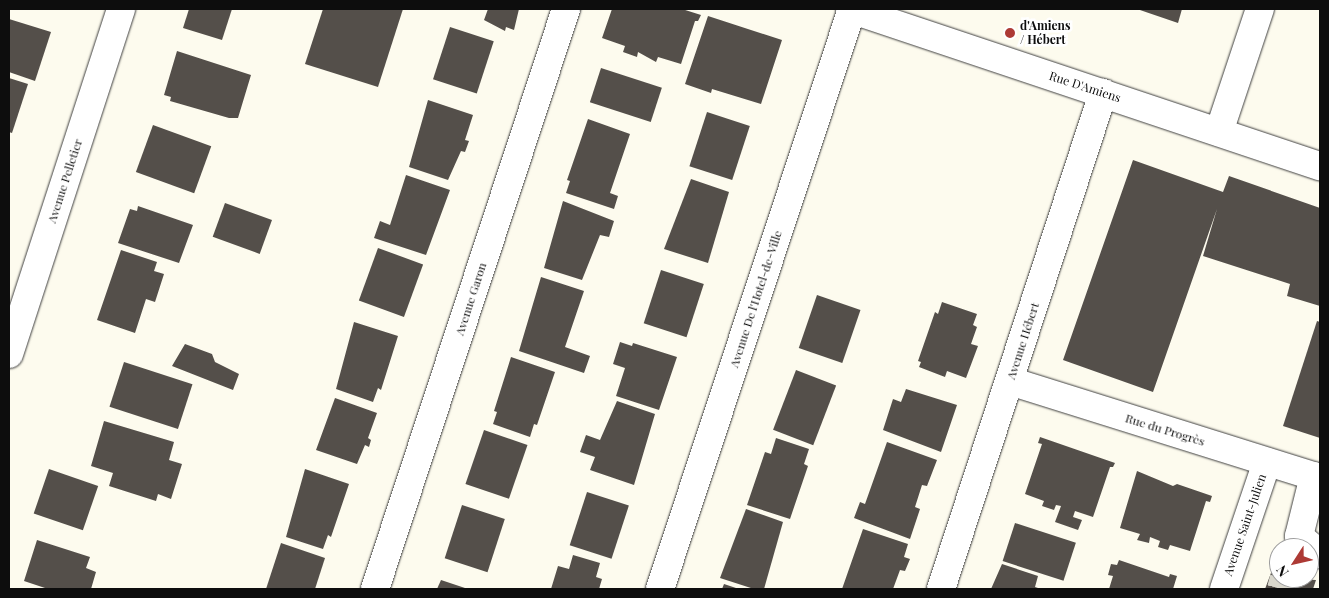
<!DOCTYPE html>
<html>
<head>
<meta charset="utf-8">
<style>
	body { margin:0 }
	#map { position:relative; width:1329px; height:598px; overflow:hidden; background:#fdfbee; font-family:"Playfair Display",serif }
	div>[style] { position:absolute }
	.building>* { inset:0; background:#544f4a; transform-origin:0 0 }
	.minor-tunnel>* { height:28px; margin-top:-14px; transform-origin:0; background:repeating-linear-gradient(90deg,#d9d7cc 0 28px,transparent 0 42px) }
	.roads { filter:drop-shadow(0 0 1px #404040) drop-shadow(0 0 1px #404040) }
	.minor>* { height:28px; margin:-14px; padding:0 14px; transform-origin:14px; border-radius:14px; background:#fff }
	.dots>* { width:14px; height:14px; translate:-50% -50%; box-sizing:border-box; border:2px solid #fff; border-radius:50% }
	span { translate:-50% -50%; white-space:nowrap; text-align:center; line-height:1.15; -webkit-text-stroke:5px #fff; paint-order:stroke }
	.poi-label { font-size:12px; color:#0d0d0d; font-weight:700 }
	.left { translate:0 -50%; text-align:left }
	.street-label { font-size:12px; color:#0d0d0d }
	.frame { position:absolute; inset:0; border:10px solid #0d0d0d; pointer-events:none }
	.north { position:absolute; left:1269px; top:538px; width:50px; height:50px; box-sizing:border-box; background:#fff; border:1px solid #9e9e9e; border-radius:50%; rotate:235deg; font-size:14px; font-weight:700; line-height:20px; text-align:center; color:#0d0d0d }
	.north::after { content:''; display:block; margin:auto; width:18px; height:22px; background:#ad3a35; clip-path:polygon(50% 0,100% 100%,50% 72%,0 100%) }
</style>
</head>
<body>
<div id="map">
	<div class="building">
		<div style="clip-path:polygon(189px 9px,232px 9px,222px 40px,183px 28px)"></div>
		<div style="clip-path:polygon(323px 9px,403px 9px,378px 87px,305px 64px)"></div>
		<div style="clip-path:polygon(488px 9px,519px 9px,514px 30px,506px 27px,505px 31px,484px 20px)"></div>
		<div style="clip-path:polygon(612px 9px,682px 9px,701px 15px,698px 21px,695px 21px,681px 64px,658px 57px,656px 62px,638px 52px,637px 57px,623px 52px,625px 46px,602px 38px)"></div>
		<div style="clip-path:polygon(1137px 9px,1182px 9px,1178px 23px)"></div>
		<div style="clip-path:polygon(708px 16px,782px 40px,761px 104px,712px 89px,711px 93px,685px 84px)"></div>
		<div style="clip-path:polygon(9px 19px,51px 32px,35px 81px,9px 72px)"></div>
		<div style="left:450px;top:27px;width:46px;height:55px;rotate:18deg"></div>
		<div style="clip-path:polygon(177px 51px,251px 75px,238px 118px,229px 118px,170px 101px,171px 97px,164px 95px)"></div>
		<div style="left:601px;top:68px;width:64px;height:36px;rotate:18deg"></div>
		<div style="clip-path:polygon(9px 78px,28px 84px,12px 133px,9px 132px)"></div>
		<div style="clip-path:polygon(428px 100px,473px 115px,465px 140px,469px 141px,465px 152px,461px 151px,448px 180px,409px 167px)"></div>
		<div style="left:707px;top:112px;width:45px;height:57px;rotate:18deg"></div>
		<div style="clip-path:polygon(588px 119px,630px 134px,610px 193px,618px 196px,614px 209px,566px 193px,570px 181px,567px 180px)"></div>
		<div style="left:153px;top:125px;width:62px;height:50px;rotate:20deg"></div>
		<div style="clip-path:polygon(1133px 160px,1223px 192px,1229px 176px,1320px 208px,1320px 306px,1287px 296px,1290px 284px,1203px 256px,1217px 209px,1153px 392px,1063px 360px)"></div>
		<div style="clip-path:polygon(406px 175px,450px 190px,426px 255px,374px 238px,380px 221px,390px 225px)"></div>
		<div style="clip-path:polygon(691px 179px,729px 192px,708px 263px,664px 249px)"></div>
		<div style="clip-path:polygon(563px 201px,614px 221px,609px 237px,600px 235px,582px 280px,544px 268px)"></div>
		<div style="left:225px;top:203px;width:50px;height:36px;rotate:20deg"></div>
		<div style="clip-path:polygon(138px 206px,193px 225px,179px 263px,118px 243px,130px 209px,137px 211px)"></div>
		<div style="left:378px;top:248px;width:48px;height:56px;rotate:20deg"></div>
		<div style="clip-path:polygon(121px 250px,157px 262px,154px 271px,164px 274px,155px 302px,146px 299px,135px 333px,97px 320px)"></div>
		<div style="left:661px;top:270px;width:45px;height:56px;rotate:18deg"></div>
		<div style="clip-path:polygon(541px 277px,584px 291px,565px 347px,590px 356px,584px 373px,519px 351px)"></div>
		<div style="left:817px;top:295px;width:46px;height:56px;rotate:19deg"></div>
		<div style="clip-path:polygon(942px 302px,977px 314px,973px 325px,977px 327px,971px 344px,978px 346px,966px 378px,947px 371px,945px 377px,919px 367px,921px 362px,918px 361px,935px 312px,938px 314px)"></div>
		<div style="clip-path:polygon(1317px 321px,1320px 322px,1320px 438px,1283px 426px)"></div>
		<div style="clip-path:polygon(354px 322px,398px 336px,381px 390px,378px 388px,373px 402px,336px 389px)"></div>
		<div style="clip-path:polygon(620px 342px,632px 346px,633px 343px,677px 357px,659px 410px,616px 396px,625px 368px,613px 364px)"></div>
		<div style="clip-path:polygon(185px 344px,212px 354px,215px 362px,239px 374px,233px 390px,172px 366px)"></div>
		<div style="clip-path:polygon(511px 357px,555px 372px,537px 425px,534px 424px,530px 437px,493px 424px,497px 412px,494px 411px)"></div>
		<div style="left:124px;top:362px;width:72px;height:47px;rotate:18deg"></div>
		<div style="left:796px;top:370px;width:43px;height:64px;rotate:21deg"></div>
		<div style="clip-path:polygon(906px 389px,957px 405px,941px 452px,883px 430px,893px 399px,901px 402px)"></div>
		<div style="clip-path:polygon(335px 398px,377px 413px,368px 438px,371px 440px,369px 447px,365px 445px,357px 464px,316px 450px)"></div>
		<div style="clip-path:polygon(617px 401px,655px 414px,634px 485px,590px 470px,595px 457px,580px 452px,586px 435px,600px 440px)"></div>
		<div style="clip-path:polygon(104px 421px,174px 442px,169px 460px,182px 464px,171px 499px,158px 494px,156px 501px,109px 486px,113px 473px,91px 466px)"></div>
		<div style="left:484px;top:430px;width:46px;height:57px;rotate:19deg"></div>
		<div style="clip-path:polygon(1040px 437px,1115px 463px,1113px 467px,1110px 467px,1093px 517px,1075px 511px,1073px 517px,1082px 520px,1078px 530px,1055px 522px,1061px 506px,1056px 505px,1054px 510px,1042px 506px,1044px 501px,1025px 494px,1042px 444px,1038px 443px)"></div>
		<div style="clip-path:polygon(776px 438px,809px 449px,804px 464px,808px 466px,790px 519px,747px 505px,765px 452px,771px 454px)"></div>
		<div style="clip-path:polygon(887px 442px,937px 460px,927px 486px,922px 485px,915px 507px,920px 509px,910px 539px,854px 518px,860px 502px,865px 504px)"></div>
		<div style="left:49px;top:469px;width:52px;height:47px;rotate:19deg"></div>
		<div style="clip-path:polygon(305px 469px,349px 484px,331px 537px,328px 535px,323px 549px,286px 537px)"></div>
		<div style="clip-path:polygon(1137px 471px,1173px 486px,1177px 484px,1212px 496px,1210px 502px,1206px 501px,1190px 551px,1170px 545px,1168px 550px,1158px 547px,1160px 541px,1150px 537px,1149px 543px,1137px 540px,1140px 534px,1120px 528px)"></div>
		<div style="left:587px;top:492px;width:44px;height:56px;rotate:18deg"></div>
		<div style="left:462px;top:505px;width:45px;height:56px;rotate:18deg"></div>
		<div style="clip-path:polygon(746px 509px,783px 522px,764px 589px,754px 589px,720px 578px)"></div>
		<div style="left:1015px;top:523px;width:64px;height:40px;rotate:18deg"></div>
		<div style="clip-path:polygon(863px 529px,908px 544px,904px 557px,910px 559px,905px 571px,900px 570px,893px 589px,842px 589px)"></div>
		<div style="clip-path:polygon(37px 540px,90px 557px,86px 568px,96px 572px,91px 589px,48px 589px,24px 581px)"></div>
		<div style="clip-path:polygon(281px 543px,325px 558px,315px 589px,266px 589px)"></div>
		<div style="clip-path:polygon(573px 555px,600px 563px,596px 577px,602px 579px,599px 589px,551px 589px,558px 566px,569px 569px)"></div>
		<div style="clip-path:polygon(1119px 560px,1169px 577px,1170px 574px,1177px 576px,1173px 589px,1109px 589px,1113px 576px,1108px 575px,1111px 564px,1117px 565px)"></div>
		<div style="clip-path:polygon(1002px 564px,1038px 576px,1035px 587px,1041px 589px,991px 589px)"></div>
		<div style="clip-path:polygon(1274px 565px,1279px 567px,1279px 578px,1316px 580px,1313px 589px,1265px 589px)"></div>
		<div style="clip-path:polygon(441px 580px,468px 589px,437px 589px)"></div>
		<div style="clip-path:polygon(724px 584px,739px 589px,722px 589px)"></div>
	</div>
	<div class="minor-tunnel">
		<div style="left:1281px;top:589px;width:11px;rotate:-75deg"></div>
	</div>
	<div class="roads">
		<div class="minor">
			<div style="left:850px;top:9px;width:496px;rotate:18.5deg"></div>
			<div style="left:1219px;top:132px;width:130px;rotate:-71.6deg"></div>
			<div style="left:9px;top:354px;width:363px;rotate:-72deg"></div>
			<div style="left:1010px;top:381px;width:325px;rotate:17.4deg"></div>
			<div style="left:1314px;top:476px;width:62px;rotate:104deg"></div>
			<div style="left:1299px;top:536px;width:28px;rotate:41deg"></div>
			<div style="left:375px;top:589px;width:611px;rotate:-71.77deg"></div>
			<div style="left:660px;top:589px;width:611px;rotate:-71.68deg"></div>
			<div style="left:941px;top:589px;width:522px;rotate:-71.91deg"></div>
			<div style="left:1224px;top:589px;width:134px;rotate:-71.3deg"></div>
		</div>
	</div>
	<div class="dots">
		<div style="left:1010px;top:33px;background:#ad3a35"></div>
	</div>
	<div class="poi-label">
		<span class="left" style="left:1020px;top:33px">d'Amiens<br>/ Hébert</span>
	</div>
	<div class="street-label">
		<span style="left:1085px;top:87px;rotate:18deg">Rue D'Amiens</span>
		<span style="left:65px;top:181px;rotate:-72deg">Avenue Pelletier</span>
		<span style="left:471px;top:299px;rotate:-72deg">Avenue Garon</span>
		<span style="left:756px;top:299px;rotate:-72deg">Avenue De l'Hotel-de-Ville</span>
		<span style="left:1023px;top:341px;rotate:-72deg">Avenue Hébert</span>
		<span style="left:1165px;top:430px;rotate:17deg">Rue du Progrès</span>
		<span style="left:1245px;top:525px;rotate:-71deg">Avenue Saint-Julien</span>
	</div>
	<div class="frame"></div>
	<div class="north">N</div>
</div>
</body>
</html>
